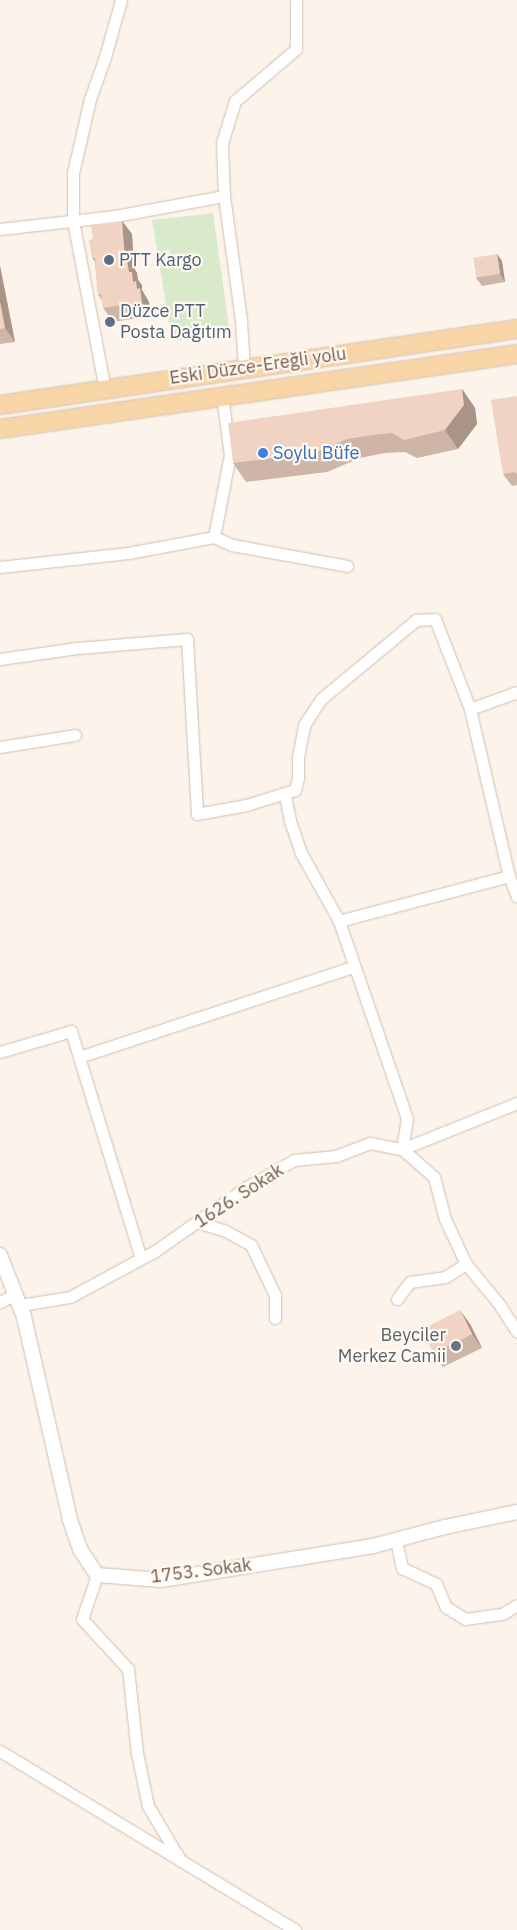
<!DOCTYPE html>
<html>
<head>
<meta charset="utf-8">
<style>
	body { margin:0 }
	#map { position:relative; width:517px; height:1930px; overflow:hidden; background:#fcf4eb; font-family:"IBM Plex Sans",sans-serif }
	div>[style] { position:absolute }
	.green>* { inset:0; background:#d8eac9 }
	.roads { filter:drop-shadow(0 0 1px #d1beb2) drop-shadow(0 0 1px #d1beb2) }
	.minor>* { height:11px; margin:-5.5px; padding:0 5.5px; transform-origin:5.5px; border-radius:5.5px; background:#fff }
	.tertiary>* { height:14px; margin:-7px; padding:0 7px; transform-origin:7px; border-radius:7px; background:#fff }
	.primary>* { height:18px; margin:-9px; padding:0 9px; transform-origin:9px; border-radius:9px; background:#f8d5a6 }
	.wall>* { inset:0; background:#cfb5a8 }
	.shaded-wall>* { inset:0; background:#a99488 }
	.building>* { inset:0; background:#f1d3c3; transform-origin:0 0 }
	.dots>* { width:14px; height:14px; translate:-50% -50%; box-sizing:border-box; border:2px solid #fef9f1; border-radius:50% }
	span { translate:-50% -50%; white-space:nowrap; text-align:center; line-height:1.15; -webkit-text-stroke:4.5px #fef9f1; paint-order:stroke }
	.service-label { font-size:18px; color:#4e5e75 }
	.left { translate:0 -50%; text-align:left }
	.street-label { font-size:18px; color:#775a4e }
	.shop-label { font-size:18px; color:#366cbe }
	.worship-label { font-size:18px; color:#5b616d }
	.right { translate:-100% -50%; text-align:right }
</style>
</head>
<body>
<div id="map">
	<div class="green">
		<div style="clip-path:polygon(213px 213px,229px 328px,222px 334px,172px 341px,152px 220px)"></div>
	</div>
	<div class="roads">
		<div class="minor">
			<div style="left:0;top:229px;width:116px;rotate:-6.4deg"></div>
			<div style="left:115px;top:216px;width:111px;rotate:-10.4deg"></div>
			<div style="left:244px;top:368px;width:48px;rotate:-93.6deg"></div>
			<div style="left:241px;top:320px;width:125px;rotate:-97.8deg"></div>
			<div style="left:224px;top:196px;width:53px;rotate:-92.2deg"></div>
			<div style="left:222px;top:143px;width:44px;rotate:-72.8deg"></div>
			<div style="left:235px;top:101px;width:80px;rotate:-40.4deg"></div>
			<div style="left:296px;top:49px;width:49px;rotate:-90deg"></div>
			<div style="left:105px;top:390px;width:173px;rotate:-100.7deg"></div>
			<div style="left:73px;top:220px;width:47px;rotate:-90deg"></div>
			<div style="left:73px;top:173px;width:76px;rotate:-77.1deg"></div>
			<div style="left:90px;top:99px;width:45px;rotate:-70.3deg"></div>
			<div style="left:105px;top:57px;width:59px;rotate:-74.3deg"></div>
			<div style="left:214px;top:537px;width:20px;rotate:24deg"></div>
			<div style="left:232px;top:545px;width:117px;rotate:10.3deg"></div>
			<div style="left:0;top:567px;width:129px;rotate:-6.2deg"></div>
			<div style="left:128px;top:553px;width:87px;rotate:-10.5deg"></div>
			<div style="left:214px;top:537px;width:84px;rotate:-79deg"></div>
			<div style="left:230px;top:455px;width:60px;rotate:-97.7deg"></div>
			<div style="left:0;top:659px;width:78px;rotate:-8.1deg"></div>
			<div style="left:77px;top:648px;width:110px;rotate:-4.7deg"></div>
			<div style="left:187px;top:639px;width:175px;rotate:86.7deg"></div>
			<div style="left:197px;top:814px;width:50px;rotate:-10.4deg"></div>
			<div style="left:246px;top:805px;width:51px;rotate:-17deg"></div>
			<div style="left:295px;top:790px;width:12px;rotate:-76deg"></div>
			<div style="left:298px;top:778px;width:21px;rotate:-90deg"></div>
			<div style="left:298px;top:757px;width:33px;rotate:-79deg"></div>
			<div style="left:304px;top:725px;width:31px;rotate:-57deg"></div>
			<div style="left:321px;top:699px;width:124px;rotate:-39.7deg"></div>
			<div style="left:416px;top:620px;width:19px;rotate:-3deg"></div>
			<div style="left:435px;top:619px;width:97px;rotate:68.7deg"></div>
			<div style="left:470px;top:709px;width:171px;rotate:76.9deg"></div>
			<div style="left:509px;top:876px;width:22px;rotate:69deg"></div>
			<div style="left:470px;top:709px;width:50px;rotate:-19.9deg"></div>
			<div style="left:0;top:747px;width:76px;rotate:-9.1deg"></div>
			<div style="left:285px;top:795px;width:26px;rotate:79deg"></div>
			<div style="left:290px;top:821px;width:34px;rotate:71deg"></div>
			<div style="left:301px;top:853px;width:78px;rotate:60.8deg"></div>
			<div style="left:339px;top:921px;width:208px;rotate:71deg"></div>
			<div style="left:407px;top:1118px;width:31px;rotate:99deg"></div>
			<div style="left:339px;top:921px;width:176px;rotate:-14.8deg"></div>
			<div style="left:0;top:1052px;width:74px;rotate:-16.5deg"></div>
			<div style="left:71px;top:1031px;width:238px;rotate:72.9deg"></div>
			<div style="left:79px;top:1057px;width:288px;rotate:-18.2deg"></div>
			<div style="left:402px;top:1149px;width:124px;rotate:-21.8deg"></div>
			<div style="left:197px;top:1222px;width:28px;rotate:17deg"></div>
			<div style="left:224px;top:1230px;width:31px;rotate:29deg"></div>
			<div style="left:251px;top:1245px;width:55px;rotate:64.4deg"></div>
			<div style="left:275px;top:1295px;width:23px;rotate:90deg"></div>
			<div style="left:397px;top:1299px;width:21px;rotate:-53deg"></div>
			<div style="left:410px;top:1282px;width:35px;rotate:-8deg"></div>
			<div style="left:445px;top:1277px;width:25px;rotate:-32deg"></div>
			<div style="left:0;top:1302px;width:18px;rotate:-27deg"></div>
			<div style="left:21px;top:1305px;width:50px;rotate:-9.3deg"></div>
			<div style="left:70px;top:1297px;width:97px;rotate:-28.4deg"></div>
			<div style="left:155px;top:1251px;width:110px;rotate:-35deg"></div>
			<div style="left:245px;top:1188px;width:56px;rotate:-29.7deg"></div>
			<div style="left:294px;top:1160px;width:42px;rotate:-5.4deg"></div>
			<div style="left:336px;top:1156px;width:36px;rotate:-21deg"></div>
			<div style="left:370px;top:1143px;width:33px;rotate:11deg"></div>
			<div style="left:402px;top:1149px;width:43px;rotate:41.2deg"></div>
			<div style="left:434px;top:1177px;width:43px;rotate:75.3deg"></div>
			<div style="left:445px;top:1219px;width:50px;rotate:65deg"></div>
			<div style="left:466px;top:1264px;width:52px;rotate:50.5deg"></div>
			<div style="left:499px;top:1304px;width:33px;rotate:57deg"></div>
			<div style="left:396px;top:1540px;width:29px;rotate:78deg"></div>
			<div style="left:402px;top:1568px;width:38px;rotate:25deg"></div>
			<div style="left:436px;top:1584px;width:25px;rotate:67deg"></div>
			<div style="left:446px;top:1607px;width:22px;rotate:32deg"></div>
			<div style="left:465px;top:1619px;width:37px;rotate:-8deg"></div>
			<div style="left:502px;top:1614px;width:17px;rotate:-31deg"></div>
			<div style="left:97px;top:1575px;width:46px;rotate:108.8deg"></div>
			<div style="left:82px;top:1619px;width:68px;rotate:47.4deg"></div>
			<div style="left:128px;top:1669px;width:84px;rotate:83.9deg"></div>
			<div style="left:137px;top:1753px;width:54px;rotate:78.3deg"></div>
			<div style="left:148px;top:1806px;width:61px;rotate:59.2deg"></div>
			<div style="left:0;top:1751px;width:345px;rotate:31.2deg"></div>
		</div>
		<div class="tertiary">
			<div style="left:0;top:1255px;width:66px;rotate:68.8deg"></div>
			<div style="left:24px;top:1317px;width:208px;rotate:77.2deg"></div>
			<div style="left:70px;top:1520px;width:31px;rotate:71deg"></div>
			<div style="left:80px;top:1549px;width:31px;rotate:57deg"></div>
			<div style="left:97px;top:1575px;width:64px;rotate:4.5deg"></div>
			<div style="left:161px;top:1580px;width:215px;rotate:-9.1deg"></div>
			<div style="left:373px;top:1546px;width:74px;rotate:-14.8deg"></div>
			<div style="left:445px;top:1527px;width:74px;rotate:-11.8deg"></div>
		</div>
		<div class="primary">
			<div style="left:0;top:405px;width:523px;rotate:-8.36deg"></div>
			<div style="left:0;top:429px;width:522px;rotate:-8.25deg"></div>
		</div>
	</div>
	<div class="wall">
		<div style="clip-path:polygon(122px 221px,132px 234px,134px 268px,137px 273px,138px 280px,142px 285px,142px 290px,149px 302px,151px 316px,113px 322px,103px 308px,102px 300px,98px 295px,95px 262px,92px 258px)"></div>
		<div style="clip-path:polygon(497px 254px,502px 261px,505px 282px,482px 286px,476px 278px)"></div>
		<div style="clip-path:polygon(0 266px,15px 342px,0 344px)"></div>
		<div style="clip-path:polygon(462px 389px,475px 408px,477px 424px,458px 449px,417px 458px,405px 452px,385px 453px,360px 458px,327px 472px,246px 482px,233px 463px)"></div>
		<div style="clip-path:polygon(517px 396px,517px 485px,512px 486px,503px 474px)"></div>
		<div style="clip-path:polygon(470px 1324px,482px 1348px,443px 1367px,433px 1354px)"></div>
	</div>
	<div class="shaded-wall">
		<div style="clip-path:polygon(122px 221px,132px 234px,134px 268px,137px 273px,138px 280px,142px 285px,142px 290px,149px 302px,151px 316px,142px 302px,129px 272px,125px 260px)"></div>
		<div style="clip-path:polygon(497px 254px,502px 261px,505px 282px,500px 274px)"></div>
		<div style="clip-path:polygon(0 266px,15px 342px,5px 328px,0 302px)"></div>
		<div style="clip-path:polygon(462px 389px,475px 408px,477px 424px,458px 449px,445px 430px)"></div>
		<div style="clip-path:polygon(460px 1310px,470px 1324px,482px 1348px,472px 1334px)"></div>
	</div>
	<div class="building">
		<div style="clip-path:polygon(122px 221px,125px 260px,127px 259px,129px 272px,132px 272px,133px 282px,136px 281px,137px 289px,140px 288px,142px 302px,103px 308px,101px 294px,98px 295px,95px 258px,92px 258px,89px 240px,93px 239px,91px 225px)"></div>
		<div style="left:497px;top:254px;width:20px;height:24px;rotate:81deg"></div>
		<div style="clip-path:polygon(0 302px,5px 328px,0 329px)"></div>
		<div style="clip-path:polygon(462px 389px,464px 405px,445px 430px,404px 440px,392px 433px,372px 435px,347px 439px,314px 453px,233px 463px,228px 423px)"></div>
		<div style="clip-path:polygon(517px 396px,517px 474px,515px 472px,503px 474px,491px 400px)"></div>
		<div style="left:460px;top:1310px;width:27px;height:43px;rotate:63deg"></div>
	</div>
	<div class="dots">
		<div style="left:109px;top:260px;background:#5c6f8a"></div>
		<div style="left:110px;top:322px;background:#5c6f8a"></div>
		<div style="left:263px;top:453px;background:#3f7fe0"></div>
		<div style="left:456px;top:1346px;background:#6b7280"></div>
	</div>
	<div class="service-label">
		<span class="left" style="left:119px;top:260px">PTT Kargo</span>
		<span class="left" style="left:120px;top:322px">Düzce PTT<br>Posta Dağıtım</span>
	</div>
	<div class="street-label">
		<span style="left:258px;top:366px;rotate:-8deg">Eski Düzce-Ereğli yolu</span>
		<span style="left:239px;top:1196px;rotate:-33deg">1626. Sokak</span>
		<span style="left:201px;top:1571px;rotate:-7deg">1753. Sokak</span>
	</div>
	<div class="shop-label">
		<span class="left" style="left:273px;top:453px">Soylu Büfe</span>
	</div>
	<div class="worship-label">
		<span class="right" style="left:446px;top:1346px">Beyciler<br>Merkez Camii</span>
	</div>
</div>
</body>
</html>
